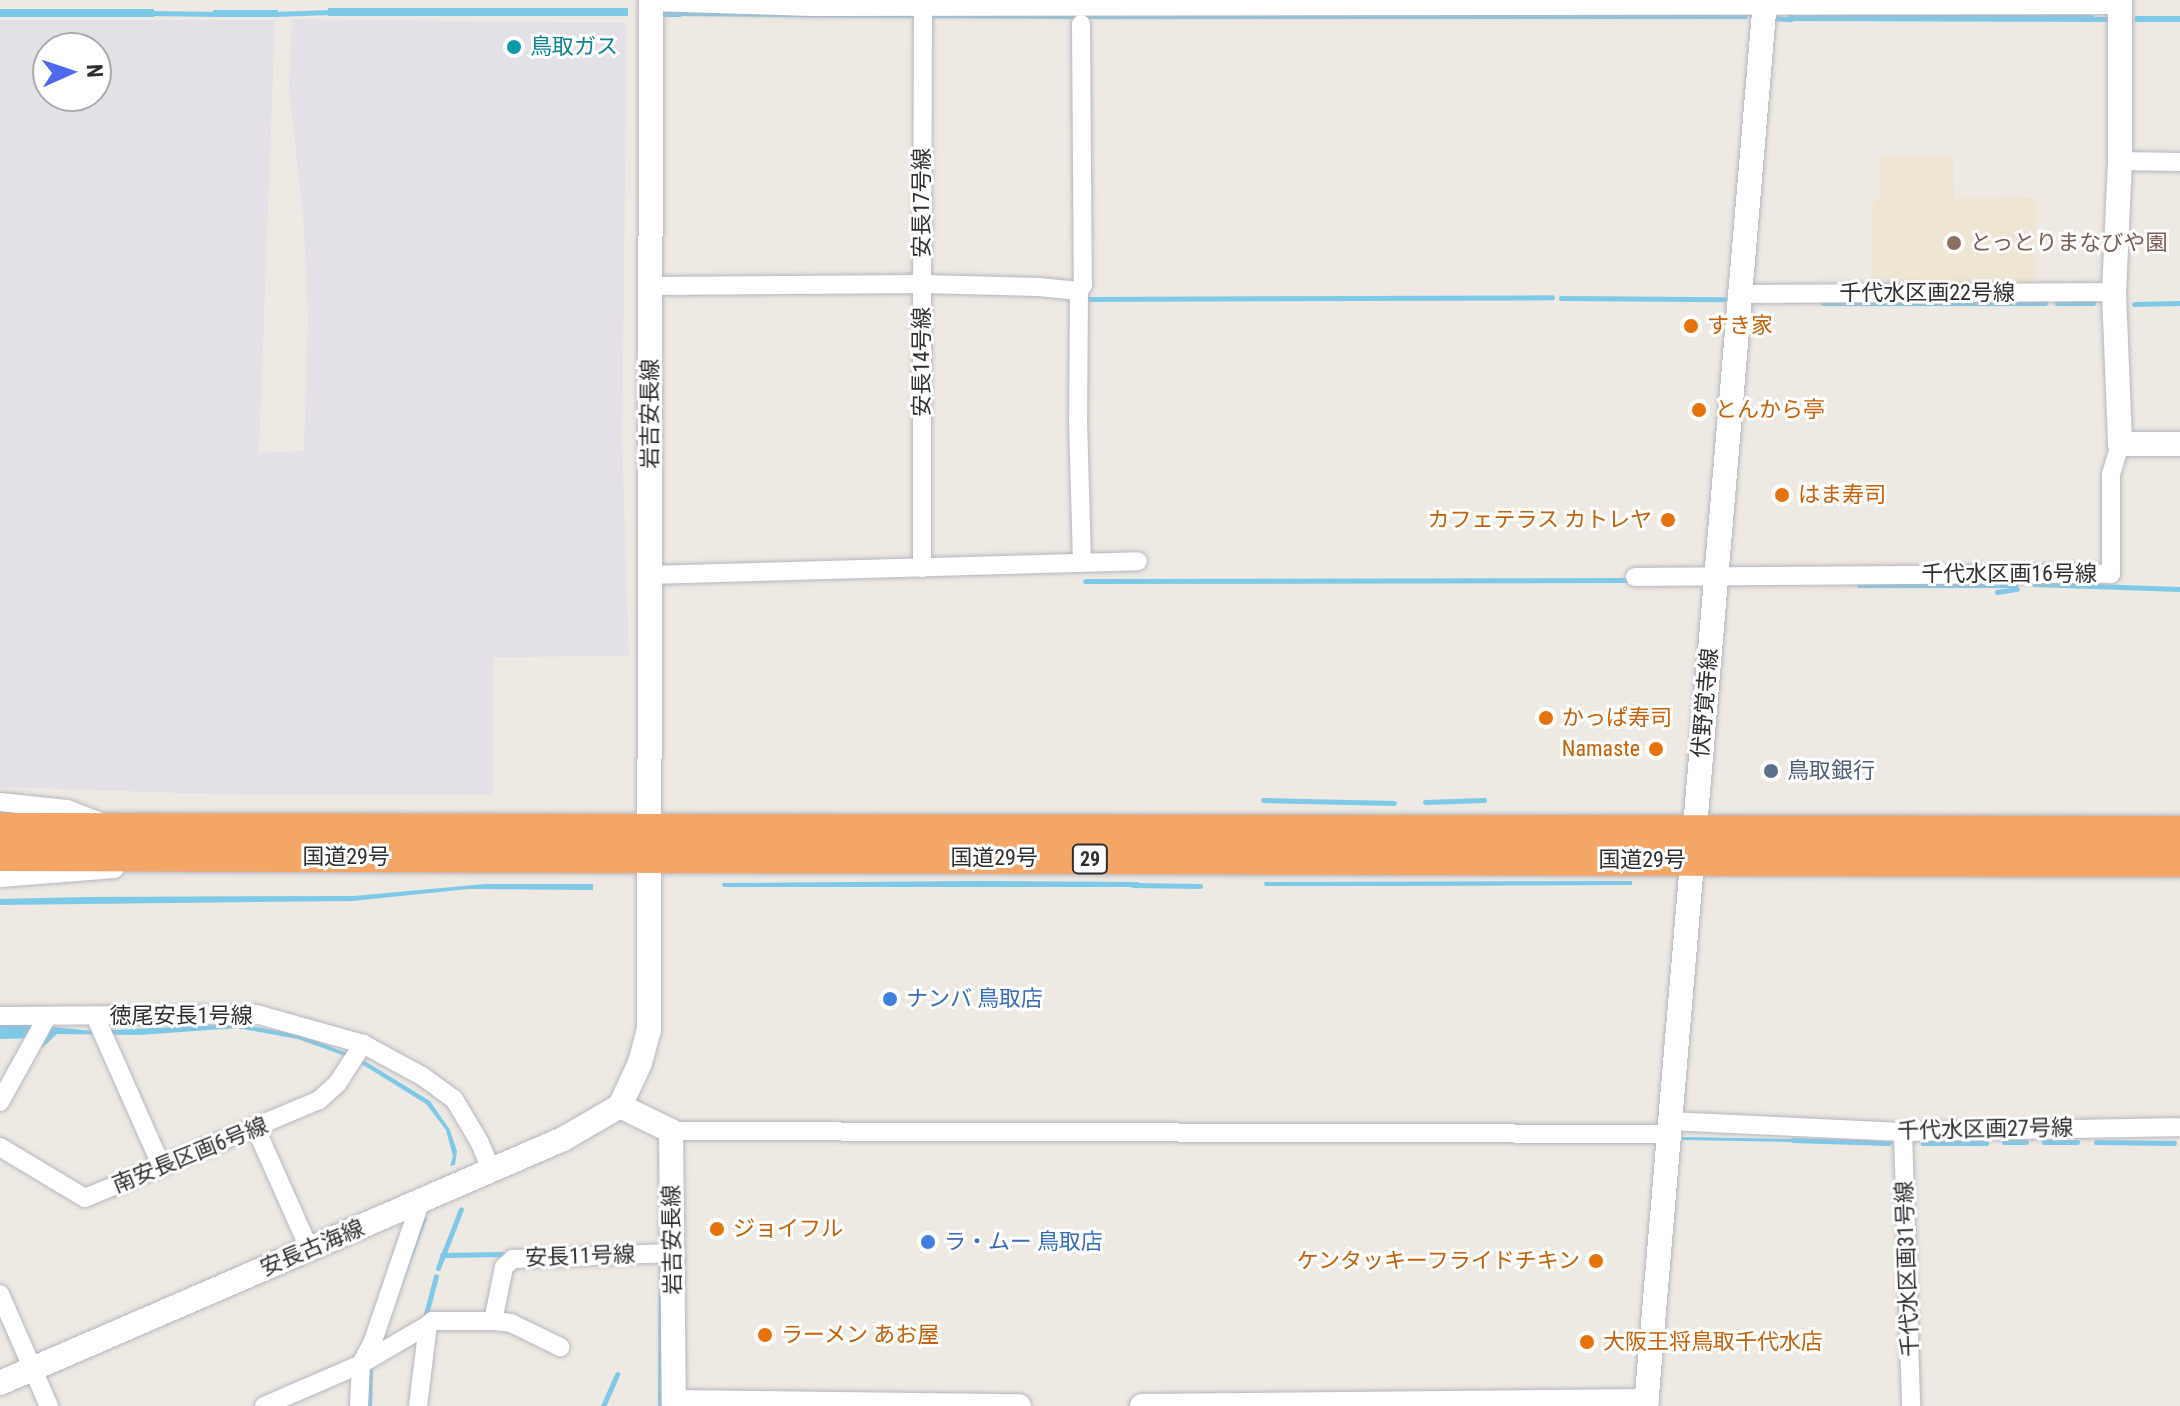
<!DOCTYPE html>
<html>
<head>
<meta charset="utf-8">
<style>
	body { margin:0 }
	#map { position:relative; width:2180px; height:1406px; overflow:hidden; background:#eee9e2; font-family:"Roboto Condensed","Noto Sans JP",sans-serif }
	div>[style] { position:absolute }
	.industrial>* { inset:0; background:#e3e1e7 }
	.education>* { inset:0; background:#eee5d3 }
	.water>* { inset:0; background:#7dc9e8; transform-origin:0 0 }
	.stream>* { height:5px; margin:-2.5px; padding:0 2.5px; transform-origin:2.5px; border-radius:2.5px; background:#7dc9e8 }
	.roads { filter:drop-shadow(0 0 2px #b5b7c0) drop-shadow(0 0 2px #b5b7c0) }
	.street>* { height:18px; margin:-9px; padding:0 9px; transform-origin:9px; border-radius:9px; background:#fff }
	.secondary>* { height:24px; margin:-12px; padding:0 12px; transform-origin:12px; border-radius:12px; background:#fff }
	.highway>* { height:32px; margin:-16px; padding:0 16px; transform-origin:16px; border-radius:16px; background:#f4a666 }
	.dots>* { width:22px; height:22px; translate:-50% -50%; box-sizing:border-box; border:4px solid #fff; border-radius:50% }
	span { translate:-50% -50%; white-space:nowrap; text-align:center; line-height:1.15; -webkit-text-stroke:6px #fff; paint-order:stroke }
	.shield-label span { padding:2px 6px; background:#fff; border:2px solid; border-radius:6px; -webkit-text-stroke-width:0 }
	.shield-label { font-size:20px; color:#2e2e2e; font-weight:700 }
	.culture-label { font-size:22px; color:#0d838f }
	.left { translate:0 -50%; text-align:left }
	.street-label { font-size:22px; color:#2e2e2e }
	.education-label { font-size:22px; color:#785e54 }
	.food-label { font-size:22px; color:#c56008 }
	.right { translate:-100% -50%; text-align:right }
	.service-label { font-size:22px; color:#4e5e75 }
	.shop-label { font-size:22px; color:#366cbe }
	.north { position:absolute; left:32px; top:32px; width:80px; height:80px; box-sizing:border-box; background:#fff; border:2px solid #ababab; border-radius:50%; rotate:87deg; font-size:22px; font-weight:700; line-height:32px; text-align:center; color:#2e2e2e }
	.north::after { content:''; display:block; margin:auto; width:28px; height:36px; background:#4e69ef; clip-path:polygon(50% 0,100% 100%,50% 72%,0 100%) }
</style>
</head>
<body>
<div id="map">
	<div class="industrial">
		<div style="clip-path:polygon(evenodd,292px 19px,627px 23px,622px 438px,629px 656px,493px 657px,493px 795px,242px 795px,0 787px,0 20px,275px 20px,259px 453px,304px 451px,308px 318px,304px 226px,289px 88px,292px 19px,48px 48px,96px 48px,96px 96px,48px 96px,48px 48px)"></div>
	</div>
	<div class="education">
		<div style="clip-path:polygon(1953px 156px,1954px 199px,2036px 198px,2035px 285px,1873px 285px,1873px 201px,1880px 200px,1881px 157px)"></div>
	</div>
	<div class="water">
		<div style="left:328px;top:8px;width:300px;height:8px"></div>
		<div style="left:0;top:9px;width:154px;height:8px"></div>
		<div style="clip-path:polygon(676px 9px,1748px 13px,1747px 19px,1084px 19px,676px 16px)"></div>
		<div style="left:213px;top:10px;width:65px;height:7px"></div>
		<div style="clip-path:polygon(1788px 15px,2094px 15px,2094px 22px,1788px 21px)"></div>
		<div style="left:2135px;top:16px;width:45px;height:6px"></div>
		<div style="clip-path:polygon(981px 881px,1139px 882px,1139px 887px,723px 887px,722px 883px)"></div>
		<div style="clip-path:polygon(1632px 881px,1632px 885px,1391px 886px,1265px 886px,1264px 882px)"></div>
		<div style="clip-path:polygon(485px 884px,593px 884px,593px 890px,468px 889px,352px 901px,0 905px,0 899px,85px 897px,354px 896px)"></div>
		<div style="clip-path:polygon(17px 1023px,92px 1031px,239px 1024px,300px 1035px,347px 1053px,345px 1056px,298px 1039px,237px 1028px,139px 1035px,57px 1034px,42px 1048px,43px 1038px,0 1039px,0 1024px)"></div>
		<div style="clip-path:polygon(363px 1060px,430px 1101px,450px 1130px,457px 1151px,455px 1165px,450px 1166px,453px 1156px,446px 1130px,426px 1104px,360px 1063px)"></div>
		<div style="left:1682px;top:1137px;width:114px;height:3px;rotate:1deg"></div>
		<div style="clip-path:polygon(427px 1218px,373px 1363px,372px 1406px,367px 1406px,369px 1364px,421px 1220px)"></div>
		<div style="clip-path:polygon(659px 1261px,661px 1261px,661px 1406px,658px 1406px)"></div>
	</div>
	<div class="stream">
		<div style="left:149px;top:13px;width:70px;rotate:0.8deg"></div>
		<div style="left:273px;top:14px;width:58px;rotate:-2deg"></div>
		<div style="left:657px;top:14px;width:22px"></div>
		<div style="left:1769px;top:18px;width:22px;rotate:3deg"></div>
		<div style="left:2089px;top:19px;width:26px"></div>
		<div style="left:1561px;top:298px;width:163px;rotate:0.4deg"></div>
		<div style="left:1086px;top:299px;width:466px;rotate:-0.2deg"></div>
		<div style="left:1823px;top:303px;width:222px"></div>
		<div style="left:2057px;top:303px;width:36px"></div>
		<div style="left:2134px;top:304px;width:46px;rotate:-1.2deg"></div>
		<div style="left:1085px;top:581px;width:547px;rotate:-0.1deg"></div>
		<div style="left:2034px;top:584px;width:146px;rotate:2deg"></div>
		<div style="left:1859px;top:585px;width:156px"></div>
		<div style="left:1997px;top:592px;width:20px;rotate:-9deg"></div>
		<div style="left:1263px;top:800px;width:131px;rotate:1.3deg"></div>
		<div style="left:1425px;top:802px;width:59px;rotate:-1.9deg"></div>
		<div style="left:1133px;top:885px;width:67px;rotate:0.9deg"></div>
		<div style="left:1793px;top:1140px;width:96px;rotate:1.8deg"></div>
		<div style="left:2004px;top:1142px;width:22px"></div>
		<div style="left:2044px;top:1142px;width:33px"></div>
		<div style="left:2096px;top:1142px;width:78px;rotate:0.7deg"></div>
		<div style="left:1923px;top:1143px;width:63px"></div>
		<div style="left:442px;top:1255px;width:60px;rotate:-1deg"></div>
		<div style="left:438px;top:1268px;width:63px;rotate:-68.7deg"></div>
		<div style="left:425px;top:1318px;width:43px;rotate:-75.3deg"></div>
		<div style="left:603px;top:1406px;width:35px;rotate:-66deg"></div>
	</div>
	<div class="roads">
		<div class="street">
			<div style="left:651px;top:2px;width:161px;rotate:1.8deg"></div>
			<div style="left:812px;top:7px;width:1308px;rotate:-0.09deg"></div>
			<div style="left:923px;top:6px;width:278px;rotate:90.2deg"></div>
			<div style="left:922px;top:284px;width:117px;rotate:1.5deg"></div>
			<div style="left:1039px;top:287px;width:40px;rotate:5.7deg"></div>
			<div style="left:1081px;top:24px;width:261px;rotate:89.6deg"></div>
			<div style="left:1083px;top:285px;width:7px;rotate:124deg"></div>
			<div style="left:1079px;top:291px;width:128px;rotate:90.4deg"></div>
			<div style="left:1078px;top:419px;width:144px;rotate:88.4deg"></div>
			<div style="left:2120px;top:161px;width:60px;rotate:1deg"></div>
			<div style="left:650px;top:286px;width:272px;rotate:-0.4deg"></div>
			<div style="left:922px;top:284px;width:284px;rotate:90deg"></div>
			<div style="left:1740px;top:294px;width:374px;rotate:-0.3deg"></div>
			<div style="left:649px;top:575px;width:489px;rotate:-1.6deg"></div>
			<div style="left:1635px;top:577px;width:476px;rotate:-0.4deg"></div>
			<div style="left:2111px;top:574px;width:100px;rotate:-90deg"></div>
			<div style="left:2111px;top:474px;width:31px;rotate:-73deg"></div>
			<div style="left:0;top:802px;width:67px;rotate:6deg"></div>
			<div style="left:67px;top:809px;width:40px;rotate:21deg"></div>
			<div style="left:0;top:878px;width:115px;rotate:-4.5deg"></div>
			<div style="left:0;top:1016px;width:256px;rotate:-0.4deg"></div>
			<div style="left:256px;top:1014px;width:111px;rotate:15.7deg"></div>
			<div style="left:363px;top:1044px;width:67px;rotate:28.5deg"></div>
			<div style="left:422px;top:1076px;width:39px;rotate:36deg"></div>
			<div style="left:454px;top:1099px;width:51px;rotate:59.4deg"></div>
			<div style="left:480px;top:1143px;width:29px;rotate:68deg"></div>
			<div style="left:95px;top:1016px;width:165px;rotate:66.1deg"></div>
			<div style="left:0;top:1102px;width:97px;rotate:-61.1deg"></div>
			<div style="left:1669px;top:1121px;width:234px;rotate:2.7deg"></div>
			<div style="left:1903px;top:1132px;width:277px;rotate:-1deg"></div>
			<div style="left:256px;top:1129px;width:130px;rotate:66deg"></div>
			<div style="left:671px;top:1131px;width:997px;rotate:0.17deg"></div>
			<div style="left:1903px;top:1132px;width:274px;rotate:88.3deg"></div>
			<div style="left:0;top:1147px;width:99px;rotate:31deg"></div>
			<div style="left:85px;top:1198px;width:254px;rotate:-22.7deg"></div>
			<div style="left:319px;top:1100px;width:24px;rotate:-42deg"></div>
			<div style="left:337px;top:1084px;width:48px;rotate:-57deg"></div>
			<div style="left:0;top:1294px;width:122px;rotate:66.4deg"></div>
			<div style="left:493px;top:1321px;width:18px;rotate:6deg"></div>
			<div style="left:511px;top:1323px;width:55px;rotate:26.1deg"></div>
			<div style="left:361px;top:1364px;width:26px;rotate:-62deg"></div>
			<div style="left:373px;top:1341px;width:146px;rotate:-71.2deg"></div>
			<div style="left:361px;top:1364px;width:78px;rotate:-30.2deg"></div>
			<div style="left:264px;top:1406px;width:106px;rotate:-23.4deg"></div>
			<div style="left:361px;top:1364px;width:42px;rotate:92.7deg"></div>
			<div style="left:418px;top:1406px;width:82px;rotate:-83deg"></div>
			<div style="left:428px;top:1325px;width:6px;rotate:-45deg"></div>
			<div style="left:432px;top:1321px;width:61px"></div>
			<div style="left:493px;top:1321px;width:55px;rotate:-78.5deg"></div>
			<div style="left:504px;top:1267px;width:12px;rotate:-42deg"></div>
			<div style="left:513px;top:1259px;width:159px;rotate:-2.2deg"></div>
		</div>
		<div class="secondary">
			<div style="left:2120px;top:0;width:161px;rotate:90deg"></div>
			<div style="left:2120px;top:161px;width:131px;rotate:92.6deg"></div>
			<div style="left:2114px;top:292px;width:152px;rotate:87.7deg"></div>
			<div style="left:2120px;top:444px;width:60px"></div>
			<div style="left:620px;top:1106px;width:47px;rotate:-65.1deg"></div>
			<div style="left:640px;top:1063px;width:34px;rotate:-75deg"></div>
			<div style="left:649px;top:1030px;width:1030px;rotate:-89.89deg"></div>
			<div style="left:620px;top:1106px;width:57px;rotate:26.1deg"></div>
			<div style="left:671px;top:1131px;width:271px;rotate:89.4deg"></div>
			<div style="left:674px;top:1402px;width:345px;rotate:0.7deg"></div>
			<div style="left:0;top:1383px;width:614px;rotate:-23.43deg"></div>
			<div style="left:563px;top:1139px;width:66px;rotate:-30.1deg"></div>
			<div style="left:1142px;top:1406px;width:505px;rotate:-0.57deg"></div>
			<div style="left:1646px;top:1406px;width:1411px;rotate:-85.16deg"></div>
		</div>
		<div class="highway">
			<div style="left:0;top:829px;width:2180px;rotate:0.08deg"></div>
			<div style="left:0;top:855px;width:2180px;rotate:0.16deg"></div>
		</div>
	</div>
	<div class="dots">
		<div style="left:514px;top:47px;background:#0f9aa8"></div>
		<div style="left:1954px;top:243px;background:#8d6e63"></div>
		<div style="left:1691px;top:326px;background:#e8710a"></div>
		<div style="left:1699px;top:410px;background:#e8710a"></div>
		<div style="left:1782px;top:495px;background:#e8710a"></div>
		<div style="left:1668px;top:520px;background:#e8710a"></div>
		<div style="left:1546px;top:718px;background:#e8710a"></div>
		<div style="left:1656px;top:749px;background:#e8710a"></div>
		<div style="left:1771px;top:771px;background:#5c6f8a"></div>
		<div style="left:890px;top:999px;background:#3f7fe0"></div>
		<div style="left:717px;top:1229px;background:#e8710a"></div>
		<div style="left:928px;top:1242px;background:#3f7fe0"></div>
		<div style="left:1596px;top:1261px;background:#e8710a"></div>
		<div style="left:765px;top:1335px;background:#e8710a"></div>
		<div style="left:1587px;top:1342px;background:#e8710a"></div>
	</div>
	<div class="shield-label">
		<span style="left:1090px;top:859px">29</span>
	</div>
	<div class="culture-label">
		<span class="left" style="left:530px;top:47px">鳥取ガス</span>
	</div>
	<div class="street-label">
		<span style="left:922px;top:203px;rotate:-90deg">安長17号線</span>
		<span style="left:1927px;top:293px">千代水区画22号線</span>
		<span style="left:922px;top:362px;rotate:-90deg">安長14号線</span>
		<span style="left:650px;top:414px;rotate:-90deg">岩吉安長線</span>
		<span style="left:2009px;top:574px">千代水区画16号線</span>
		<span style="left:1705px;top:703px;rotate:-85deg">伏野覚寺線</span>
		<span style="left:346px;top:857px">国道29号</span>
		<span style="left:994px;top:858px">国道29号</span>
		<span style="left:1642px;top:860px">国道29号</span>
		<span style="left:181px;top:1016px">徳尾安長1号線</span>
		<span style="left:1985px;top:1129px;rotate:-1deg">千代水区画27号線</span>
		<span style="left:190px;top:1155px;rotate:-22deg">南安長区画6号線</span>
		<span style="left:672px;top:1240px;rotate:-91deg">岩吉安長線</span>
		<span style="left:312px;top:1248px;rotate:-23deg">安長古海線</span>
		<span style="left:580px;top:1256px;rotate:-2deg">安長11号線</span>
		<span style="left:1907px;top:1269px;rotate:-92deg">千代水区画31号線</span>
	</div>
	<div class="education-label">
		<span class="left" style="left:1970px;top:243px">とっとりまなびや園</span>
	</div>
	<div class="food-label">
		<span class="left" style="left:1707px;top:326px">すき家</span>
		<span class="left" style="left:1715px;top:410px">とんから亭</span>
		<span class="left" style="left:1798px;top:495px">はま寿司</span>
		<span class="right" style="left:1652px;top:520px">カフェテラス カトレヤ</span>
		<span class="left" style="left:1562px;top:718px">かっぱ寿司</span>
		<span class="right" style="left:1640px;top:749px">Namaste</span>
		<span class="left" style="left:733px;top:1229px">ジョイフル</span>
		<span class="right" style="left:1580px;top:1261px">ケンタッキーフライドチキン</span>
		<span class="left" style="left:781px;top:1335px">ラーメン あお屋</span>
		<span class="left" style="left:1603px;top:1342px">大阪王将鳥取千代水店</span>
	</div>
	<div class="service-label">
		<span class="left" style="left:1787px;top:771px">鳥取銀行</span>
	</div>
	<div class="shop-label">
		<span class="left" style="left:906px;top:999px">ナンバ 鳥取店</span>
		<span class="left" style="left:944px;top:1242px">ラ・ムー 鳥取店</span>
	</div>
	<div class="north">N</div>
</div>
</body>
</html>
